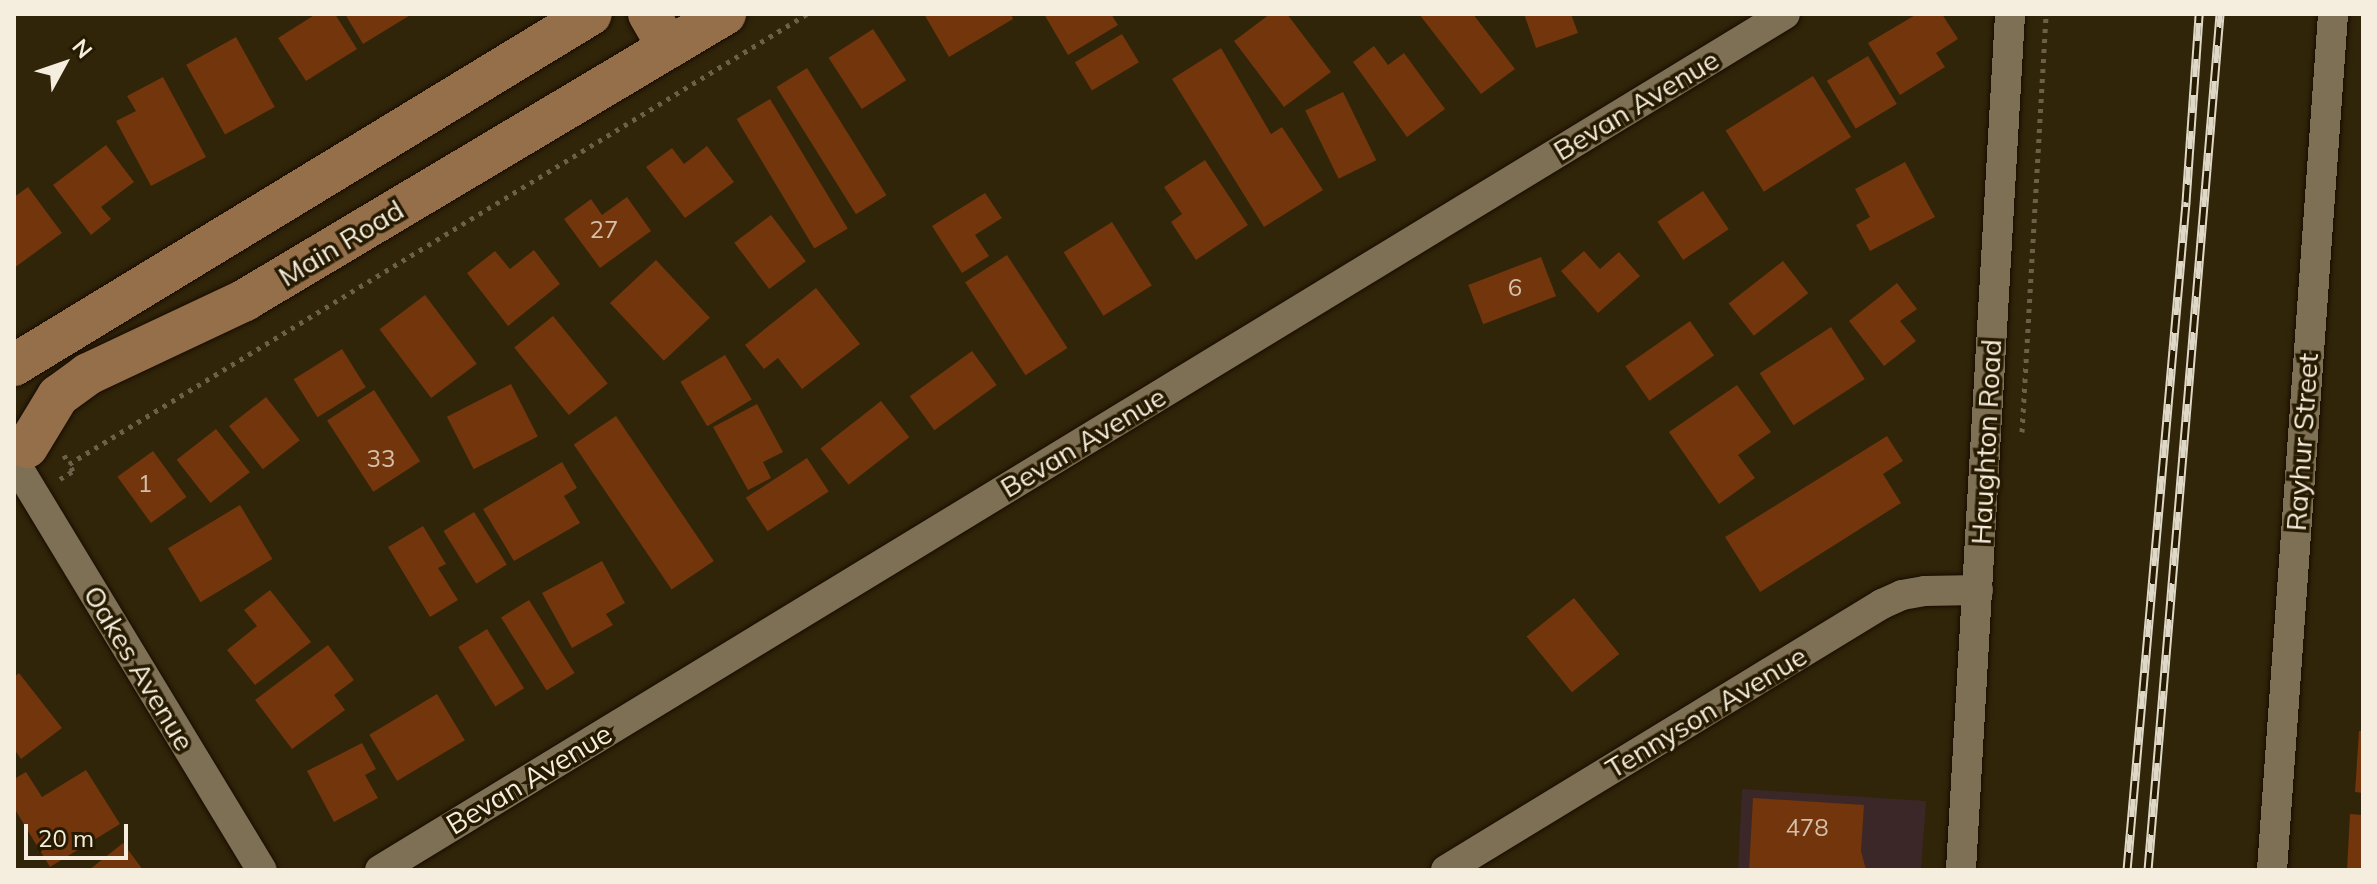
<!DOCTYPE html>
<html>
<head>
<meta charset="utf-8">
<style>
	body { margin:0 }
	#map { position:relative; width:2377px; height:884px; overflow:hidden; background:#302409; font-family:Mulish,sans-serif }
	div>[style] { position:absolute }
	.education>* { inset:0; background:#3b2728 }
	.building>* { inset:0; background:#72350c; transform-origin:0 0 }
	.path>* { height:5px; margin-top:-2.5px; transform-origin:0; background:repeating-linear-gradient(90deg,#6b6149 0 4px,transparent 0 10px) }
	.roads { filter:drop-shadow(0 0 2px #180c00) drop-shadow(0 0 2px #180c00) }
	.street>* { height:30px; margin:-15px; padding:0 15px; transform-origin:15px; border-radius:15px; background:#7e7054 }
	.secondary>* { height:42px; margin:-21px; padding:0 21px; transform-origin:21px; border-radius:21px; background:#956f4a }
	.rail>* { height:9px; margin-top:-4.5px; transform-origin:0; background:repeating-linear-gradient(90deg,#261a01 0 18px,#e0d8c7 0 36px); box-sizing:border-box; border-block:2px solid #e0d8c7 }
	span { translate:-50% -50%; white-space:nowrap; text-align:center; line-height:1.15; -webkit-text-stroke:7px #261a01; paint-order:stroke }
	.number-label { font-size:24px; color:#d4bfa9 }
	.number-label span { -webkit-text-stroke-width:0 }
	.street-label { font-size:28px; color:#f5eddd }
	.frame { position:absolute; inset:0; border:16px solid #f5eddd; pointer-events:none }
	.north { position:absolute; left:24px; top:24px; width:80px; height:80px; -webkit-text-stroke:6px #261a01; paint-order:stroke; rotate:50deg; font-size:22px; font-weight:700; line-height:32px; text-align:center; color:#f5eddd }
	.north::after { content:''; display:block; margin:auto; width:28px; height:36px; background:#f5eddd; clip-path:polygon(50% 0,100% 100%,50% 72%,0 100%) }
	.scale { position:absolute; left:24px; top:824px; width:104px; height:36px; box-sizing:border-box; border:4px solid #f5eddd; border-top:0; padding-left:10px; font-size:24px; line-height:28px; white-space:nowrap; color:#f5eddd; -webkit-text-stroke:6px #261a01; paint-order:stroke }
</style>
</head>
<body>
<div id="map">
	<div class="education">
		<div style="clip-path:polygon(1742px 789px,1926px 801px,1921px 870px,1738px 870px)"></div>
	</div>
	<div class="building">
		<div style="clip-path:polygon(316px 14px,335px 14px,357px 49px,306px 81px,278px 38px)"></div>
		<div style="clip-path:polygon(345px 14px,412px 14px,363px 44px)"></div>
		<div style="clip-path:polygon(924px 14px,1011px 14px,1013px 19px,949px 57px)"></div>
		<div style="clip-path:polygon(1044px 14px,1111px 14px,1118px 25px,1068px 55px)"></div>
		<div style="clip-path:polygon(1270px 14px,1287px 14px,1331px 72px,1284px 107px,1234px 41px)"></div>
		<div style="clip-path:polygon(1419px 14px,1473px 14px,1515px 69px,1481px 94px)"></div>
		<div style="clip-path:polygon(1524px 14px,1571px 14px,1578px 33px,1536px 48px)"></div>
		<div style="clip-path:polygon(1917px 14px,1942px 14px,1958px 39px,1936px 53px,1945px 67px,1900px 95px,1868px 43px)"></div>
		<div style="left:873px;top:29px;width:61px;height:53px;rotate:57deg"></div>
		<div style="left:1122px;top:34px;width:33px;height:55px;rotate:59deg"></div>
		<div style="left:236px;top:37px;width:80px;height:57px;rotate:61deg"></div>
		<div style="clip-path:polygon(1374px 46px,1388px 65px,1404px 53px,1445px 109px,1407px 137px,1353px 62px)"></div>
		<div style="clip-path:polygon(1221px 48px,1271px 134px,1282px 127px,1323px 190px,1264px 227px,1172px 79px)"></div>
		<div style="left:1868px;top:56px;width:56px;height:48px;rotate:59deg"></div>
		<div style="left:807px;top:68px;width:150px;height:36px;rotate:58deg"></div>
		<div style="left:1813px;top:76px;width:72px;height:103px;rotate:58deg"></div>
		<div style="clip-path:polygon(163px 77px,206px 157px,151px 186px,116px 121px,136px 111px,127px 96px)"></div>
		<div style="left:1343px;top:92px;width:76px;height:42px;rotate:64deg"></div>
		<div style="left:770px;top:99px;width:151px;height:39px;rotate:59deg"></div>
		<div style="clip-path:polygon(106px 145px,134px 182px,101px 207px,111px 219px,91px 235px,53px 185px)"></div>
		<div style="clip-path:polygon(707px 146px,734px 182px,685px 218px,646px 167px,672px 148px,684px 164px)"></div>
		<div style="clip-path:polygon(1205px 160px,1248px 225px,1196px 260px,1171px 222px,1182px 214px,1164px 187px)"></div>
		<div style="clip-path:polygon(1905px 162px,1935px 217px,1870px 251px,1856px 225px,1870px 217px,1855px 189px)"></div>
		<div style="clip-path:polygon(28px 187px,62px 233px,14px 268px,14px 197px)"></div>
		<div style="left:1703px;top:191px;width:46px;height:55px;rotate:56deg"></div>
		<div style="clip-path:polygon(985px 193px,1002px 218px,975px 235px,989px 256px,962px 273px,932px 226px)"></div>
		<div style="clip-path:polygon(627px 197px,651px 231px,600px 268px,564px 219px,591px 199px,602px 215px)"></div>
		<div style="left:771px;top:215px;width:58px;height:46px;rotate:53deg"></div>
		<div style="left:1112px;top:222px;width:75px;height:57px;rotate:58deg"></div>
		<div style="clip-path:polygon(534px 250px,560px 284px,508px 326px,467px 273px,495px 251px,510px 269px)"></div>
		<div style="clip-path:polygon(1584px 251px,1600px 269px,1619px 252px,1640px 276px,1598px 313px,1561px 271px)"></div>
		<div style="left:1007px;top:255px;width:111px;height:50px;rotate:57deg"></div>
		<div style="left:1541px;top:257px;width:42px;height:78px;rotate:69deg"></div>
		<div style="left:656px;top:260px;width:79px;height:63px;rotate:47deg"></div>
		<div style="left:1783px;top:261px;width:41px;height:69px;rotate:52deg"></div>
		<div style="clip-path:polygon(1897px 283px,1917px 309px,1900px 321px,1916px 341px,1884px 366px,1849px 321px)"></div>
		<div style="clip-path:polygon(816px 288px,860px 344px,802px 389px,778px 358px,764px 369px,745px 345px)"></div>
		<div style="left:425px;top:295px;width:86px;height:57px;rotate:53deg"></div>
		<div style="left:553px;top:316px;width:87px;height:50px;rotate:51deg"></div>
		<div style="left:1690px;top:321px;width:42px;height:79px;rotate:55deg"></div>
		<div style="left:1831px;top:327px;width:62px;height:85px;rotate:57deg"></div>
		<div style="left:342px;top:349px;width:45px;height:57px;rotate:58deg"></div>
		<div style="left:972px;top:351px;width:42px;height:77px;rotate:54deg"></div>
		<div style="left:725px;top:355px;width:52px;height:52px;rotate:59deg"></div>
		<div style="left:511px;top:384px;width:59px;height:72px;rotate:63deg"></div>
		<div style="clip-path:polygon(1737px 385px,1771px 432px,1738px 455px,1755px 478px,1719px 504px,1669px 432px)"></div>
		<div style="left:374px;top:390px;width:85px;height:56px;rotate:57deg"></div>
		<div style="left:266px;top:397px;width:55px;height:47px;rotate:52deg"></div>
		<div style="left:881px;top:401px;width:46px;height:77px;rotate:52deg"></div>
		<div style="clip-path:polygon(757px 404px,783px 452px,763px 462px,771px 478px,748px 490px,713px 427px)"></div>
		<div style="left:616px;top:416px;width:175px;height:51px;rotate:56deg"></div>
		<div style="left:216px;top:429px;width:55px;height:50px;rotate:52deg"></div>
		<div style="clip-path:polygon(1887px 436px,1903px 461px,1883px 474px,1901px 503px,1760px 592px,1725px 537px)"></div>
		<div style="left:153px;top:451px;width:57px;height:44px;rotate:54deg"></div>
		<div style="left:807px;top:458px;width:40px;height:73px;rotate:57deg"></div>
		<div style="clip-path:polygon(562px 462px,577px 488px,564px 496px,580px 523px,514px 561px,483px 509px)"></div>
		<div style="left:240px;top:505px;width:63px;height:84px;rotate:59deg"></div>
		<div style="left:474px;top:512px;width:62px;height:36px;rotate:58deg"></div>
		<div style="clip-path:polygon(423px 526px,446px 564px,438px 568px,458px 600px,430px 617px,388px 547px)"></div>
		<div style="clip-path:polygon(602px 561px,625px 603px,606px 614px,613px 625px,572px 648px,542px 593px)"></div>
		<div style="clip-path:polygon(270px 590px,311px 642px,255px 685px,227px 650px,257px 626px,244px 610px)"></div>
		<div style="left:1574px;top:598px;width:72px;height:61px;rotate:51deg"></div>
		<div style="left:529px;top:600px;width:86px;height:33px;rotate:58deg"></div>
		<div style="left:487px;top:629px;width:70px;height:34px;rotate:58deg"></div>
		<div style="clip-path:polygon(328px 645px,354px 680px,334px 695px,345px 710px,292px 749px,255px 700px)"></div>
		<div style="clip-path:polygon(19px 673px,62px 728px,21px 759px,14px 749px,14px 677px)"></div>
		<div style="left:437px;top:694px;width:54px;height:79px;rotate:59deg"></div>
		<div style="clip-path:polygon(2359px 731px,2363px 731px,2363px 793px,2355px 792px)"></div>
		<div style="clip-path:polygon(362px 743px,376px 769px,365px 775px,378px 798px,334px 822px,307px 771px)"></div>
		<div style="clip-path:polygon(86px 770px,120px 824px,50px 867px,14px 808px,14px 779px,26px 772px,42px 797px)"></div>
		<div style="clip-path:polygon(1753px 798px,1864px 805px,1861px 851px,1866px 870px,1749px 870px)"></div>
		<div style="clip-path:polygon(2350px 814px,2363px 815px,2363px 870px,2347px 870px)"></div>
		<div style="clip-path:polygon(123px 843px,143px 870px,89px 870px)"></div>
	</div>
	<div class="path">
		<div style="left:2022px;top:432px;width:419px;rotate:-86.7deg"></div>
		<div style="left:64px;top:455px;width:10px;rotate:61deg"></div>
		<div style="left:69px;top:464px;width:864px;rotate:-31.37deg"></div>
		<div style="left:60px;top:479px;width:15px;rotate:-32deg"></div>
		<div style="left:73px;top:471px;width:8px;rotate:-120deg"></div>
	</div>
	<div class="roads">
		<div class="street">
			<div style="left:17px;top:466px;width:472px;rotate:58.8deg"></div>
			<div style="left:380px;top:870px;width:1645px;rotate:-31.35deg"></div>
			<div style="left:1446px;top:870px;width:511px;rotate:-31.39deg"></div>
			<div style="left:1882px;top:604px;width:22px;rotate:-24deg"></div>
			<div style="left:1902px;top:595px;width:23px;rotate:-10deg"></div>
			<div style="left:1925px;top:591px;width:53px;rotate:-1.1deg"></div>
			<div style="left:1961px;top:870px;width:857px;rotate:-86.72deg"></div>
			<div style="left:2272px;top:870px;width:858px;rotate:-85.92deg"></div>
		</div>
		<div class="secondary">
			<div style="left:649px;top:14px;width:39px;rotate:60deg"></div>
			<div style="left:14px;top:365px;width:675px;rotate:-31.31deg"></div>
			<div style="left:27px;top:447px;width:60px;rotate:-58.7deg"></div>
			<div style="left:58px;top:396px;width:37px;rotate:-36deg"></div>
			<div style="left:88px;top:374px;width:174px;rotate:-25.2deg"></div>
			<div style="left:245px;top:300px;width:559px;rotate:-30.79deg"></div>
		</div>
	</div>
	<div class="rail">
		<div style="left:2127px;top:870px;width:671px;rotate:-84.95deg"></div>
		<div style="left:2186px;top:202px;width:188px;rotate:-86deg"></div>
		<div style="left:2148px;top:870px;width:859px;rotate:-85.19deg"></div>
	</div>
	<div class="number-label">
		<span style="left:604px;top:230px">27</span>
		<span style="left:1515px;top:288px">6</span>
		<span style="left:381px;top:459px">33</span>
		<span style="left:145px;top:484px">1</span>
		<span style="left:1807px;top:828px">478</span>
	</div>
	<div class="street-label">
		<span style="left:1636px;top:105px;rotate:-31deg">Bevan Avenue</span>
		<span style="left:341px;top:243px;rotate:-31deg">Main Road</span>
		<span style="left:1083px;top:442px;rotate:-31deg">Bevan Avenue</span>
		<span style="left:1986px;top:442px;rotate:-87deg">Haughton Road</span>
		<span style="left:2302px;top:442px;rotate:-86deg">Rayhur Street</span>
		<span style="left:139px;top:668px;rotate:59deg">Oakes Avenue</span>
		<span style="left:1706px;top:712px;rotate:-31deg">Tennyson Avenue</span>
		<span style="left:529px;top:779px;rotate:-31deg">Bevan Avenue</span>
	</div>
	<div class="frame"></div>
	<div class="north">N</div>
	<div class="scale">20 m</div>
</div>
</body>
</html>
